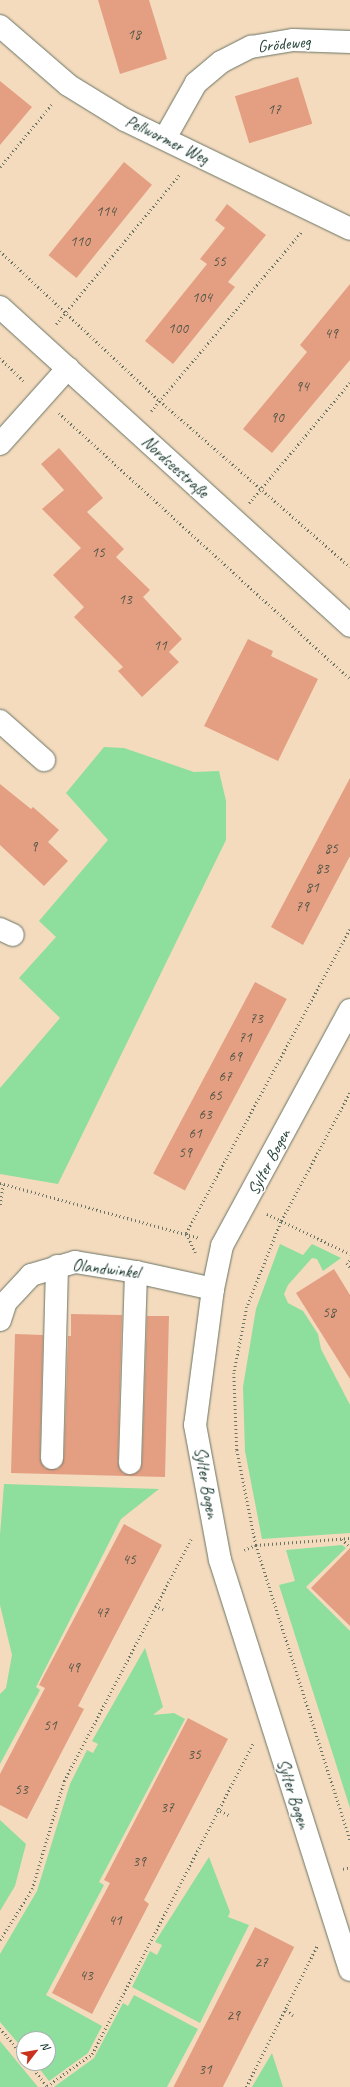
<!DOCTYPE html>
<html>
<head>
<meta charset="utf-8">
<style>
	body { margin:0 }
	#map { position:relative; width:350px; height:2087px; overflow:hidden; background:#f4dbbe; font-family:Caveat,sans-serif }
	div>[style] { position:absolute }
	.green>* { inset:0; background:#8ede9d }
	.building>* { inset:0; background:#e49f82; transform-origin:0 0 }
	.path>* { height:2.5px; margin-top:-1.25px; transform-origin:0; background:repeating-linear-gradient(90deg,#6a7464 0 1px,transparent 0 4px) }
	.roads { filter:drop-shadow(0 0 1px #6a7464) drop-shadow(0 0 1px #6a7464) }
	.minor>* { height:22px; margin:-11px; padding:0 11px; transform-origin:11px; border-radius:11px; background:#fff }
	span { translate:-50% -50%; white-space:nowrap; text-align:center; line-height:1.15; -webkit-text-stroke:3px #fff; paint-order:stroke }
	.number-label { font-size:15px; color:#505648 }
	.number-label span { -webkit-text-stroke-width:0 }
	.street-label { font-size:17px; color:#1f3d34 }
	.north { position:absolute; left:16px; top:2031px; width:40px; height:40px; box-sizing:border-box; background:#fff; border:1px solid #a5b1ae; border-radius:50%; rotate:59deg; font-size:11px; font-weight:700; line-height:16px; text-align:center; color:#1f3d34 }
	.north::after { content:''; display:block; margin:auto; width:14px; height:18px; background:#c8321e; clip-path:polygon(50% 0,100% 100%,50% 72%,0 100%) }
</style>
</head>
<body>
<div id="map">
	<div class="green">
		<div style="clip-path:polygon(104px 747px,124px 748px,194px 772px,219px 771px,226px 801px,226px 840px,58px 1184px,0 1174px,0 1088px,60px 1018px,19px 978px,56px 937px,39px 921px,108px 840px,66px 793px)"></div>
		<div style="clip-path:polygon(280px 1244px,303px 1255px,312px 1244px,341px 1258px,323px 1271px,317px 1259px,312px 1258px,288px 1285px,284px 1294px,288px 1303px,303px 1311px,318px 1334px,321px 1349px,350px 1405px,350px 1533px,262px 1539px,245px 1451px,243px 1387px,256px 1309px)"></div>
		<div style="clip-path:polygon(4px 1484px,159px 1489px,121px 1519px,36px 1687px,40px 1690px,0 1764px,0 1694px,6px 1688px,12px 1655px,0 1605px,0 1535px)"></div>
		<div style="clip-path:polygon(342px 1545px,346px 1548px,306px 1587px,350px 1631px,350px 1808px,279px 1585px,295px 1581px,286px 1550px)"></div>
		<div style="clip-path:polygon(145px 1648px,163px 1707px,153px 1715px,174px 1713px,185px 1719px,99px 1882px,104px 1885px,46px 1995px,102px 2026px,88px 2053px,49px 2081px,35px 2063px,48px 2063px,48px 2039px,24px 2039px,24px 2050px,0 2022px,0 1954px,37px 1891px,70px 1784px,87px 1750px,93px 1753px,98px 1744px,92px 1741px)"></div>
		<div style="clip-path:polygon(0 1820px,26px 1844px,15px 1886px,0 1911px)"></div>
		<div style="clip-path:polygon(209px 1857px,230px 1912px,228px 1917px,249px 1925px,200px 2023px,132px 1987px,150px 1951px,157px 1955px,162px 1945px,155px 1942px)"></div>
		<div style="clip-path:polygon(134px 1995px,198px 2029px,167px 2087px,54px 2087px,94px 2058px,123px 2003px,128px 2006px)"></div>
		<div style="clip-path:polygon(0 2041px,38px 2087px,0 2087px)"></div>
		<div style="clip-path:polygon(272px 2053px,283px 2087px,252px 2087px)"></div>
	</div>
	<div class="building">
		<div style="clip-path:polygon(98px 0,149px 0,167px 59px,120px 74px)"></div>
		<div style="left:298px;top:77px;width:49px;height:66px;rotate:73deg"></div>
		<div style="clip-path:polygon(0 81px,32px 107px,0 145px)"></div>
		<div style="left:124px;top:162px;width:36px;height:120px;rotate:39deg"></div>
		<div style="clip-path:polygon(227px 204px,266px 235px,228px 282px,235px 287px,173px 364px,145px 341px,207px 264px,200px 259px,225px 228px,215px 220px)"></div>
		<div style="clip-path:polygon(350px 284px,350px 360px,272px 453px,243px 429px,307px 352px,300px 345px)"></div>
		<div style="clip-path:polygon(59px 448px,103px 498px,87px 512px,124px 549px,116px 557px,150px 590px,143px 597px,182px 639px,169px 652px,179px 662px,142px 697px,118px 671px,123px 667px,74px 617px,84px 607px,53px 575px,81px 548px,42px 509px,64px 490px,41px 464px)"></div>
		<div style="clip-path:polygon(248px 639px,273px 651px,271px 656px,318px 679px,278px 761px,204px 726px)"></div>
		<div style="clip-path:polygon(350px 778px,350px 856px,303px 945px,271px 927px)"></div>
		<div style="clip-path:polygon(0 784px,31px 809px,33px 807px,59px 830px,48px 842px,68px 861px,44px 886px,0 845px)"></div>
		<div style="left:255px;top:982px;width:36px;height:217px;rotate:28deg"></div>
		<div style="clip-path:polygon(334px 1269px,350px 1295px,350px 1379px,296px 1293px)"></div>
		<div style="clip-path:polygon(71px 1314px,122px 1315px,118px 1463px,123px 1473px,130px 1475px,140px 1470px,142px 1463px,147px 1316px,169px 1316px,165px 1477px,11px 1473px,15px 1334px,43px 1335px,40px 1458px,45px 1468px,58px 1469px,64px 1458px,68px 1336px,71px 1336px)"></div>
		<div style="clip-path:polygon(124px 1524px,162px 1545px,78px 1706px,84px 1709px,27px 1819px,0 1805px,0 1774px,45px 1688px,39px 1685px)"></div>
		<div style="clip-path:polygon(350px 1548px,350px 1626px,311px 1588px)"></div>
		<div style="clip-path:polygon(188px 1718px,228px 1739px,144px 1900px,149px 1904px,92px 2014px,52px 1993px,110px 1883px,104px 1880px)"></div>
		<div style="left:255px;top:1927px;width:44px;height:181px;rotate:27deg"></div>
	</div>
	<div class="path">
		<div style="left:0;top:167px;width:82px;rotate:-50.5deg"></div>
		<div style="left:0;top:251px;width:219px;rotate:43.2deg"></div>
		<div style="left:160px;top:401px;width:252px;rotate:41.1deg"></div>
		<div style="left:56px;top:324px;width:195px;rotate:-50.4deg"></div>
		<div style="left:0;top:358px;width:33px;rotate:44deg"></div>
		<div style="left:151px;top:411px;width:234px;rotate:-50deg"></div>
		<div style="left:59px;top:413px;width:394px;rotate:42.4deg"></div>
		<div style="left:249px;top:503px;width:158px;rotate:-50.1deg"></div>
		<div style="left:350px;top:1093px;width:146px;rotate:118.1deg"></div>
		<div style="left:281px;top:1222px;width:92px;rotate:111.8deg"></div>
		<div style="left:247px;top:1307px;width:67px;rotate:101.1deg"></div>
		<div style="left:234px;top:1373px;width:77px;rotate:87.8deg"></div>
		<div style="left:237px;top:1450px;width:97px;rotate:78.7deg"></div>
		<div style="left:256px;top:1545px;width:310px;rotate:72.3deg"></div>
		<div style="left:0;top:1183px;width:206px;rotate:15.4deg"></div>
		<div style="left:0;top:1205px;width:21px;rotate:-82deg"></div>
		<div style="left:267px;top:1214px;width:92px;rotate:25.7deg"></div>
		<div style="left:195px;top:1253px;width:22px;rotate:-114deg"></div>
		<div style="left:186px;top:1233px;width:345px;rotate:-61.7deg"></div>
		<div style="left:350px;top:1261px;width:4px;rotate:146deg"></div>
		<div style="left:347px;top:1263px;width:5px;rotate:53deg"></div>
		<div style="left:342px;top:1539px;width:11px;rotate:45deg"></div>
		<div style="left:244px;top:1550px;width:13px;rotate:-23deg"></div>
		<div style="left:256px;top:1545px;width:94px;rotate:-4.3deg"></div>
		<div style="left:155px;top:1606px;width:9px;rotate:21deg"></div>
		<div style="left:217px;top:1809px;width:13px;rotate:27deg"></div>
		<div style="left:343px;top:1869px;width:7px;rotate:-16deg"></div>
		<div style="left:0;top:1940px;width:60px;rotate:-57.9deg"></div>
		<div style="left:32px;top:1889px;width:113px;rotate:-73.5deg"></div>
		<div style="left:64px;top:1781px;width:273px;rotate:-62.3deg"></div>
		<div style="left:286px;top:2010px;width:9px;rotate:36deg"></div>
		<div style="left:0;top:2028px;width:38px;rotate:50deg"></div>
		<div style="left:29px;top:2063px;width:29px;rotate:52deg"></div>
		<div style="left:47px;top:2086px;width:55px;rotate:-35.4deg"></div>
		<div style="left:92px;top:2054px;width:350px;rotate:-62.6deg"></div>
		<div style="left:246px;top:2087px;width:158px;rotate:-63.3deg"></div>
	</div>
	<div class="roads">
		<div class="minor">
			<div style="left:0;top:26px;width:90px;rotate:40.9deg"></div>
			<div style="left:68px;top:85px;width:67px;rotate:31.6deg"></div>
			<div style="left:125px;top:120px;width:250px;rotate:25.8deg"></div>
			<div style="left:165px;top:138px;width:63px;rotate:-60.6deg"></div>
			<div style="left:196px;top:83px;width:33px;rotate:-40deg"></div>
			<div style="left:221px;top:62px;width:34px;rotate:-27deg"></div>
			<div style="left:251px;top:47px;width:43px;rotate:-9.5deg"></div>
			<div style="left:293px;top:40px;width:57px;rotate:2deg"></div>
			<div style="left:0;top:307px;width:474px;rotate:42.3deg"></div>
			<div style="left:0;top:444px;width:102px;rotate:-48.2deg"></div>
			<div style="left:0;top:721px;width:59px;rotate:41.6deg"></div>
			<div style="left:0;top:929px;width:14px;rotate:25deg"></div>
			<div style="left:350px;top:1010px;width:268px;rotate:118.5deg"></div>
			<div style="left:222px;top:1246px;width:44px;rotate:101.8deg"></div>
			<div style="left:213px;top:1289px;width:137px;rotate:97.5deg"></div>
			<div style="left:195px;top:1425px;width:137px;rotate:79.5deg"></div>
			<div style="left:220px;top:1560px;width:430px;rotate:72.4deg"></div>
			<div style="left:0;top:1320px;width:19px;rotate:-72deg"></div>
			<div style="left:6px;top:1302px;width:37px;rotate:-47deg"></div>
			<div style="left:31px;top:1275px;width:46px;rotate:-16.5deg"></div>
			<div style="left:75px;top:1262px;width:62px;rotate:9.3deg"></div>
			<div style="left:136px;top:1272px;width:79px;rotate:12.4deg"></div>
			<div style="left:52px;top:1458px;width:192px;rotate:-88.5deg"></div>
			<div style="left:130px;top:1463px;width:191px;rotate:-88.2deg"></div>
		</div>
	</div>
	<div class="number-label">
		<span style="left:134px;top:35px">18</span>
		<span style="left:274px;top:110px">17</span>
		<span style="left:106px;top:212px">114</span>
		<span style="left:80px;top:242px">110</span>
		<span style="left:219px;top:262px">55</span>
		<span style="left:202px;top:298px">104</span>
		<span style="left:178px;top:329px">100</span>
		<span style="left:331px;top:334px">49</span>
		<span style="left:302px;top:387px">94</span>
		<span style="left:277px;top:418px">90</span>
		<span style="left:98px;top:553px">15</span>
		<span style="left:125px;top:600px">13</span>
		<span style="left:160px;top:646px">11</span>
		<span style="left:34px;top:847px">9</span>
		<span style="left:331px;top:849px">85</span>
		<span style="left:322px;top:869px">83</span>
		<span style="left:312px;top:888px">81</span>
		<span style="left:302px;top:907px">79</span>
		<span style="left:256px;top:1019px">73</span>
		<span style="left:245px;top:1038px">71</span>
		<span style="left:235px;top:1057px">69</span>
		<span style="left:225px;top:1077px">67</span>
		<span style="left:215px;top:1096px">65</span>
		<span style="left:205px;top:1115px">63</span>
		<span style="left:195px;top:1134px">61</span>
		<span style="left:185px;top:1153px">59</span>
		<span style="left:329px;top:1313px">58</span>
		<span style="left:129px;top:1560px">45</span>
		<span style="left:102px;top:1613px">47</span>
		<span style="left:73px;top:1668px">49</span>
		<span style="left:50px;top:1726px">51</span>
		<span style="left:194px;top:1755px">35</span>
		<span style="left:21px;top:1790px">53</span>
		<span style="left:167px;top:1808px">37</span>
		<span style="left:139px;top:1862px">39</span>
		<span style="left:115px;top:1921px">41</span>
		<span style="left:261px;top:1963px">27</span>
		<span style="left:86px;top:1976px">43</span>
		<span style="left:233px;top:2016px">29</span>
		<span style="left:205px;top:2070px">31</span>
	</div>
	<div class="street-label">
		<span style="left:284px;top:44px;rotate:-6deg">Grödeweg</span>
		<span style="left:167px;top:140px;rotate:26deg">Pellwormer Weg</span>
		<span style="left:175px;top:467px;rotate:42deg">Nordseestraße</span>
		<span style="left:269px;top:1162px;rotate:-62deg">Sylter Bogen</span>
		<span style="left:106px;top:1269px;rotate:7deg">Olandwinkel</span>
		<span style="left:206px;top:1483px;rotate:80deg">Sylter Bogen</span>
		<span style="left:293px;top:1794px;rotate:72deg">Sylter Bogen</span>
	</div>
	<div class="north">N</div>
</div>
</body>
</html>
